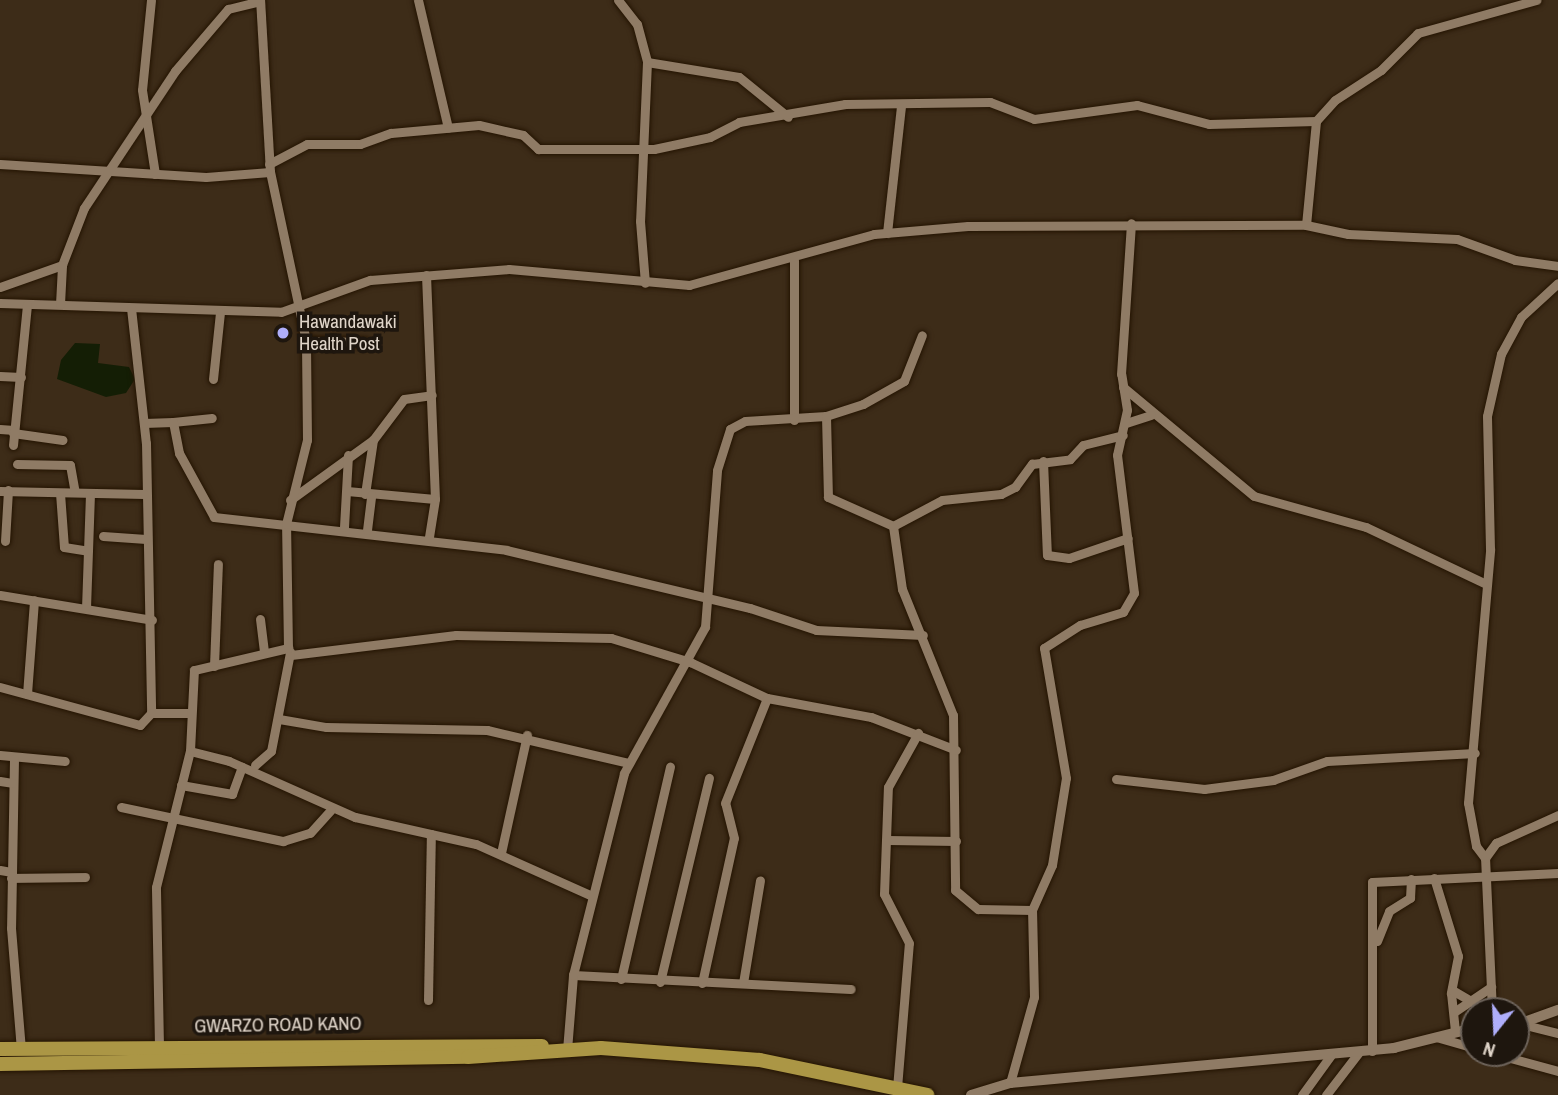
<!DOCTYPE html>
<html>
<head>
<meta charset="utf-8">
<style>
	body { margin:0 }
	#map { position:relative; width:1558px; height:1095px; overflow:hidden; background:#3d2c18; font-family:"Archivo Narrow",sans-serif }
	div>[style] { position:absolute }
	.water>* { inset:0; background:#141e05 }
	.roads { filter:drop-shadow(0 0 2px #241402) drop-shadow(0 0 2px #241402) }
	.minor>* { height:9px; margin:-4.5px; padding:0 4.5px; transform-origin:4.5px; border-radius:4.5px; background:#8f7b65 }
	.tertiary>* { height:10px; margin:-5px; padding:0 5px; transform-origin:5px; border-radius:5px; background:#8f7b65 }
	.primary>* { height:14px; margin:-7px; padding:0 7px; transform-origin:7px; border-radius:7px; background:#ab9645 }
	.dots>* { width:19px; height:19px; translate:-50% -50%; box-sizing:border-box; border:4px solid #1e160e; border-radius:50% }
	span { translate:-50% -50%; white-space:nowrap; text-align:center; line-height:1.15; -webkit-text-stroke:7px #1e160e; paint-order:stroke }
	.poi-label { font-size:19px; color:#e0d5c9 }
	.left { translate:0 -50%; text-align:left }
	.street-label { font-size:19px; color:#e0d5c9 }
	.north { position:absolute; left:1460px; top:997px; width:70px; height:70px; box-sizing:border-box; background:#1e160e; border:2px solid #6c6259; border-radius:50%; rotate:198deg; font-size:19px; font-weight:700; line-height:28px; text-align:center; color:#e0d5c9 }
	.north::after { content:''; display:block; margin:auto; width:24px; height:32px; background:#afaefa; clip-path:polygon(50% 0,100% 100%,50% 72%,0 100%) }
</style>
</head>
<body>
<div id="map">
	<div class="water">
		<div style="clip-path:polygon(75px 343px,100px 344px,98px 363px,129px 367px,135px 379px,126px 393px,106px 397px,57px 379px,61px 360px)"></div>
	</div>
	<div class="roads">
		<div class="minor">
			<div style="left:151px;top:0;width:90px;rotate:95.7deg"></div>
			<div style="left:142px;top:90px;width:85px;rotate:81.2deg"></div>
			<div style="left:418px;top:0;width:131px;rotate:76.8deg"></div>
			<div style="left:618px;top:0;width:31px;rotate:52deg"></div>
			<div style="left:637px;top:24px;width:39px;rotate:75deg"></div>
			<div style="left:647px;top:62px;width:159px;rotate:92.5deg"></div>
			<div style="left:640px;top:221px;width:62px;rotate:85.4deg"></div>
			<div style="left:647px;top:62px;width:93px;rotate:9.3deg"></div>
			<div style="left:739px;top:77px;width:63px;rotate:39.2deg"></div>
			<div style="left:0;top:164px;width:206px;rotate:3.6deg"></div>
			<div style="left:206px;top:177px;width:64px;rotate:-4.5deg"></div>
			<div style="left:269px;top:164px;width:43px;rotate:-27.8deg"></div>
			<div style="left:307px;top:144px;width:53px"></div>
			<div style="left:360px;top:144px;width:33px;rotate:-20deg"></div>
			<div style="left:391px;top:133px;width:88px;rotate:-5.2deg"></div>
			<div style="left:479px;top:125px;width:45px;rotate:12.8deg"></div>
			<div style="left:523px;top:135px;width:21px;rotate:43deg"></div>
			<div style="left:538px;top:149px;width:116px"></div>
			<div style="left:654px;top:149px;width:57px;rotate:-12.1deg"></div>
			<div style="left:710px;top:137px;width:33px;rotate:-27deg"></div>
			<div style="left:739px;top:122px;width:108px;rotate:-9.6deg"></div>
			<div style="left:845px;top:104px;width:145px;rotate:-0.8deg"></div>
			<div style="left:990px;top:102px;width:47px;rotate:21.1deg"></div>
			<div style="left:1034px;top:119px;width:104px;rotate:-7.7deg"></div>
			<div style="left:1137px;top:105px;width:74px;rotate:14.8deg"></div>
			<div style="left:1209px;top:124px;width:107px;rotate:-1.6deg"></div>
			<div style="left:1306px;top:225px;width:104px;rotate:-84.5deg"></div>
			<div style="left:1316px;top:121px;width:28px;rotate:-48deg"></div>
			<div style="left:1335px;top:100px;width:55px;rotate:-33.1deg"></div>
			<div style="left:1381px;top:70px;width:52px;rotate:-45deg"></div>
			<div style="left:1418px;top:33px;width:123px;rotate:-15.6deg"></div>
			<div style="left:887px;top:233px;width:127px;rotate:-83.7deg"></div>
			<div style="left:794px;top:260px;width:160px;rotate:90deg"></div>
			<div style="left:426px;top:275px;width:224px;rotate:87.7deg"></div>
			<div style="left:435px;top:499px;width:39px;rotate:99deg"></div>
			<div style="left:0;top:287px;width:66px;rotate:-19.5deg"></div>
			<div style="left:62px;top:265px;width:61px;rotate:-68.9deg"></div>
			<div style="left:84px;top:208px;width:164px;rotate:-56.4deg"></div>
			<div style="left:175px;top:71px;width:82px;rotate:-49.5deg"></div>
			<div style="left:228px;top:9px;width:33px;rotate:-14deg"></div>
			<div style="left:0;top:303px;width:281px;rotate:1.8deg"></div>
			<div style="left:281px;top:312px;width:95px;rotate:-19.8deg"></div>
			<div style="left:370px;top:280px;width:139px;rotate:-4.5deg"></div>
			<div style="left:509px;top:269px;width:181px;rotate:5.1deg"></div>
			<div style="left:689px;top:285px;width:192px;rotate:-15.4deg"></div>
			<div style="left:874px;top:234px;width:94px;rotate:-4.9deg"></div>
			<div style="left:968px;top:226px;width:338px;rotate:-0.2deg"></div>
			<div style="left:1306px;top:225px;width:43px;rotate:12.1deg"></div>
			<div style="left:1348px;top:234px;width:109px;rotate:2.6deg"></div>
			<div style="left:1457px;top:239px;width:62px;rotate:19.9deg"></div>
			<div style="left:1515px;top:260px;width:43px;rotate:7.9deg"></div>
			<div style="left:60px;top:304px;width:39px;rotate:-87deg"></div>
			<div style="left:131px;top:308px;width:136px;rotate:83.7deg"></div>
			<div style="left:146px;top:443px;width:270px;rotate:88.9deg"></div>
			<div style="left:306px;top:341px;width:59px;rotate:1deg"></div>
			<div style="left:0;top:376px;width:21px;rotate:3deg"></div>
			<div style="left:213px;top:379px;width:67px;rotate:-84deg"></div>
			<div style="left:1123px;top:387px;width:170px;rotate:39.8deg"></div>
			<div style="left:1254px;top:496px;width:116px;rotate:15.5deg"></div>
			<div style="left:1366px;top:527px;width:133px;rotate:25.4deg"></div>
			<div style="left:826px;top:416px;width:81px;rotate:88.6deg"></div>
			<div style="left:828px;top:497px;width:71px;rotate:24deg"></div>
			<div style="left:173px;top:422px;width:39px;rotate:-6deg"></div>
			<div style="left:144px;top:423px;width:29px;rotate:-2deg"></div>
			<div style="left:173px;top:422px;width:32px;rotate:79deg"></div>
			<div style="left:179px;top:453px;width:73px;rotate:61.3deg"></div>
			<div style="left:214px;top:517px;width:294px;rotate:6.4deg"></div>
			<div style="left:506px;top:550px;width:251px;rotate:13.4deg"></div>
			<div style="left:750px;top:608px;width:70px;rotate:18.4deg"></div>
			<div style="left:816px;top:630px;width:107px;rotate:2.7deg"></div>
			<div style="left:1126px;top:423px;width:26px;rotate:-18deg"></div>
			<div style="left:0;top:429px;width:14px;rotate:4deg"></div>
			<div style="left:13px;top:433px;width:50px;rotate:8deg"></div>
			<div style="left:13px;top:445px;width:141px;rotate:-84.3deg"></div>
			<div style="left:1043px;top:461px;width:94px;rotate:87.6deg"></div>
			<div style="left:1047px;top:555px;width:22px;rotate:8deg"></div>
			<div style="left:1069px;top:558px;width:62px;rotate:-18.7deg"></div>
			<div style="left:17px;top:464px;width:53px;rotate:1.1deg"></div>
			<div style="left:70px;top:465px;width:27px;rotate:80deg"></div>
			<div style="left:0;top:491px;width:144px;rotate:1.2deg"></div>
			<div style="left:347px;top:491px;width:88px;rotate:5.2deg"></div>
			<div style="left:60px;top:493px;width:54px;rotate:85.8deg"></div>
			<div style="left:64px;top:547px;width:24px;rotate:9deg"></div>
			<div style="left:365px;top:494px;width:55px;rotate:-81.6deg"></div>
			<div style="left:290px;top:500px;width:102px;rotate:-35.9deg"></div>
			<div style="left:373px;top:440px;width:51px;rotate:-52.9deg"></div>
			<div style="left:404px;top:399px;width:28px;rotate:-8deg"></div>
			<div style="left:893px;top:526px;width:64px;rotate:81.9deg"></div>
			<div style="left:902px;top:589px;width:136px;rotate:68deg"></div>
			<div style="left:953px;top:715px;width:175px;rotate:89.3deg"></div>
			<div style="left:955px;top:890px;width:30px;rotate:40deg"></div>
			<div style="left:978px;top:909px;width:54px;rotate:1.1deg"></div>
			<div style="left:893px;top:526px;width:55px;rotate:-28deg"></div>
			<div style="left:942px;top:500px;width:59px;rotate:-5.8deg"></div>
			<div style="left:1001px;top:494px;width:16px;rotate:-27deg"></div>
			<div style="left:1015px;top:487px;width:29px;rotate:-54deg"></div>
			<div style="left:1032px;top:464px;width:38px;rotate:-7deg"></div>
			<div style="left:1070px;top:459px;width:19px;rotate:-47deg"></div>
			<div style="left:1083px;top:445px;width:41px;rotate:-14deg"></div>
			<div style="left:344px;top:527px;width:72px;rotate:-86.8deg"></div>
			<div style="left:367px;top:530px;width:35px;rotate:-83deg"></div>
			<div style="left:103px;top:536px;width:43px;rotate:4deg"></div>
			<div style="left:5px;top:541px;width:51px;rotate:-86.6deg"></div>
			<div style="left:0;top:595px;width:154px;rotate:9.3deg"></div>
			<div style="left:86px;top:608px;width:115px;rotate:-88deg"></div>
			<div style="left:260px;top:619px;width:34px;rotate:83deg"></div>
			<div style="left:291px;top:655px;width:166px;rotate:-6.9deg"></div>
			<div style="left:456px;top:635px;width:155px;rotate:1.1deg"></div>
			<div style="left:611px;top:638px;width:83px;rotate:16.9deg"></div>
			<div style="left:690px;top:662px;width:85px;rotate:25.1deg"></div>
			<div style="left:767px;top:698px;width:106px;rotate:10.4deg"></div>
			<div style="left:871px;top:717px;width:91px;rotate:21.2deg"></div>
			<div style="left:214px;top:666px;width:102px;rotate:-87.8deg"></div>
			<div style="left:0;top:687px;width:145px;rotate:15.2deg"></div>
			<div style="left:140px;top:725px;width:16px;rotate:-47deg"></div>
			<div style="left:151px;top:713px;width:40px"></div>
			<div style="left:27px;top:694px;width:94px;rotate:-85.7deg"></div>
			<div style="left:279px;top:719px;width:48px;rotate:9.7deg"></div>
			<div style="left:326px;top:727px;width:161px;rotate:1.1deg"></div>
			<div style="left:487px;top:730px;width:146px;rotate:13.1deg"></div>
			<div style="left:190px;top:751px;width:40px;rotate:14.4deg"></div>
			<div style="left:229px;top:761px;width:138px;rotate:24deg"></div>
			<div style="left:355px;top:817px;width:124px;rotate:12.6deg"></div>
			<div style="left:476px;top:844px;width:127px;rotate:24.1deg"></div>
			<div style="left:0;top:755px;width:65px;rotate:5.3deg"></div>
			<div style="left:14px;top:759px;width:169px;rotate:91deg"></div>
			<div style="left:11px;top:928px;width:121px;rotate:85.3deg"></div>
			<div style="left:255px;top:765px;width:21px;rotate:-41deg"></div>
			<div style="left:271px;top:751px;width:101px;rotate:-79.1deg"></div>
			<div style="left:1116px;top:779px;width:89px;rotate:6.5deg"></div>
			<div style="left:1204px;top:789px;width:70px;rotate:-7.4deg"></div>
			<div style="left:1273px;top:780px;width:57px;rotate:-19.4deg"></div>
			<div style="left:1327px;top:761px;width:148px;rotate:-3.1deg"></div>
			<div style="left:0;top:781px;width:12px;rotate:9deg"></div>
			<div style="left:181px;top:785px;width:52px;rotate:10deg"></div>
			<div style="left:232px;top:794px;width:29px;rotate:-70deg"></div>
			<div style="left:121px;top:807px;width:166px;rotate:11.9deg"></div>
			<div style="left:283px;top:841px;width:28px;rotate:-17deg"></div>
			<div style="left:310px;top:833px;width:31px;rotate:-48deg"></div>
			<div style="left:888px;top:840px;width:68px;rotate:0.8deg"></div>
			<div style="left:501px;top:853px;width:121px;rotate:-77.6deg"></div>
			<div style="left:1485px;top:858px;width:15px;rotate:-127deg"></div>
			<div style="left:1476px;top:846px;width:44px;rotate:-100.5deg"></div>
			<div style="left:1468px;top:803px;width:255px;rotate:-85deg"></div>
			<div style="left:1490px;top:549px;width:133px;rotate:-91.3deg"></div>
			<div style="left:1487px;top:416px;width:64px;rotate:-77.3deg"></div>
			<div style="left:1501px;top:354px;width:42px;rotate:-61.6deg"></div>
			<div style="left:1521px;top:317px;width:50px;rotate:-42.6deg"></div>
			<div style="left:0;top:870px;width:11px;rotate:10deg"></div>
			<div style="left:11px;top:878px;width:74px;rotate:-0.8deg"></div>
			<div style="left:1434px;top:878px;width:82px;rotate:72.9deg"></div>
			<div style="left:1458px;top:956px;width:38px;rotate:101deg"></div>
			<div style="left:1451px;top:993px;width:38px;rotate:84deg"></div>
			<div style="left:1377px;top:941px;width:32px;rotate:-68deg"></div>
			<div style="left:1389px;top:911px;width:25px;rotate:-32deg"></div>
			<div style="left:1410px;top:898px;width:19px;rotate:-87deg"></div>
			<div style="left:573px;top:975px;width:278px;rotate:2.9deg"></div>
			<div style="left:621px;top:979px;width:218px;rotate:-77deg"></div>
			<div style="left:660px;top:982px;width:210px;rotate:-76.5deg"></div>
			<div style="left:702px;top:983px;width:148px;rotate:-77.6deg"></div>
			<div style="left:734px;top:838px;width:36px;rotate:-104deg"></div>
			<div style="left:725px;top:803px;width:113px;rotate:-68.2deg"></div>
			<div style="left:743px;top:983px;width:104px;rotate:-80.6deg"></div>
			<div style="left:1452px;top:990px;width:42px;rotate:30.3deg"></div>
			<div style="left:428px;top:1000px;width:166px;rotate:-89deg"></div>
			<div style="left:1492px;top:1011px;width:153px;rotate:-92.6deg"></div>
			<div style="left:1485px;top:858px;width:19px;rotate:-54deg"></div>
			<div style="left:1496px;top:843px;width:68px;rotate:-24.3deg"></div>
			<div style="left:1454px;top:1012px;width:45px;rotate:-34deg"></div>
			<div style="left:1521px;top:1024px;width:38px;rotate:14deg"></div>
			<div style="left:1436px;top:1037px;width:40px;rotate:16deg"></div>
			<div style="left:159px;top:1046px;width:159px;rotate:-91.1deg"></div>
			<div style="left:156px;top:887px;width:140px;rotate:-76deg"></div>
			<div style="left:190px;top:751px;width:81px;rotate:-87.2deg"></div>
			<div style="left:194px;top:670px;width:97px;rotate:-13.2deg"></div>
			<div style="left:288px;top:648px;width:124px;rotate:-90.9deg"></div>
			<div style="left:286px;top:524px;width:87px;rotate:-76deg"></div>
			<div style="left:307px;top:440px;width:99px;rotate:-90.6deg"></div>
			<div style="left:306px;top:341px;width:173px;rotate:-102deg"></div>
			<div style="left:270px;top:172px;width:172px;rotate:-93.3deg"></div>
			<div style="left:567px;top:1050px;width:75px;rotate:-85.4deg"></div>
			<div style="left:573px;top:975px;width:208px;rotate:-75.8deg"></div>
			<div style="left:624px;top:773px;width:167px;rotate:-61deg"></div>
			<div style="left:705px;top:627px;width:157px;rotate:-85.6deg"></div>
			<div style="left:717px;top:470px;width:43px;rotate:-72.4deg"></div>
			<div style="left:730px;top:429px;width:17px;rotate:-28deg"></div>
			<div style="left:745px;top:421px;width:81px;rotate:-3.5deg"></div>
			<div style="left:826px;top:416px;width:39px;rotate:-18deg"></div>
			<div style="left:863px;top:404px;width:47px;rotate:-29.3deg"></div>
			<div style="left:904px;top:381px;width:49px;rotate:-68.6deg"></div>
			<div style="left:1372px;top:1051px;width:169px;rotate:-90deg"></div>
			<div style="left:1372px;top:882px;width:186px;rotate:-2.8deg"></div>
			<div style="left:1492px;top:1053px;width:68px;rotate:15.3deg"></div>
			<div style="left:1010px;top:1083px;width:89px;rotate:-74.4deg"></div>
			<div style="left:1034px;top:997px;width:87px;rotate:-91.3deg"></div>
			<div style="left:1032px;top:910px;width:49px;rotate:-66deg"></div>
			<div style="left:1052px;top:865px;width:88px;rotate:-80.9deg"></div>
			<div style="left:1066px;top:778px;width:132px;rotate:-99.6deg"></div>
			<div style="left:1044px;top:648px;width:43px;rotate:-32.6deg"></div>
			<div style="left:1080px;top:625px;width:45px;rotate:-16.8deg"></div>
			<div style="left:1123px;top:612px;width:22px;rotate:-60deg"></div>
			<div style="left:1134px;top:593px;width:139px;rotate:-97deg"></div>
			<div style="left:1117px;top:455px;width:46px;rotate:-77.5deg"></div>
			<div style="left:1127px;top:410px;width:36px;rotate:-99deg"></div>
			<div style="left:1121px;top:374px;width:151px;rotate:-86.2deg"></div>
			<div style="left:897px;top:1088px;width:145px;rotate:-85.3deg"></div>
			<div style="left:909px;top:943px;width:55px;rotate:-117deg"></div>
			<div style="left:884px;top:894px;width:107px;rotate:-87.9deg"></div>
			<div style="left:888px;top:787px;width:62px;rotate:-60.9deg"></div>
			<div style="left:1302px;top:1095px;width:49px;rotate:-54.1deg"></div>
			<div style="left:1326px;top:1095px;width:54px;rotate:-52.5deg"></div>
		</div>
		<div class="tertiary">
			<div style="left:1516px;top:1025px;width:45px;rotate:-19.7deg"></div>
			<div style="left:971px;top:1095px;width:41px;rotate:-17.1deg"></div>
			<div style="left:1010px;top:1083px;width:386px;rotate:-5.2deg"></div>
			<div style="left:1394px;top:1048px;width:82px;rotate:-14deg"></div>
		</div>
		<div class="primary">
			<div style="left:0;top:1049px;width:542px;rotate:-0.32deg"></div>
			<div style="left:0;top:1064px;width:468px;rotate:-0.9deg"></div>
			<div style="left:468px;top:1057px;width:133px;rotate:-3.9deg"></div>
			<div style="left:601px;top:1048px;width:159px;rotate:4.3deg"></div>
			<div style="left:760px;top:1060px;width:171px;rotate:11.8deg"></div>
		</div>
	</div>
	<div class="dots">
		<div style="left:283px;top:333px;background:#afaefa"></div>
	</div>
	<div class="poi-label">
		<span class="left" style="left:299px;top:333px">Hawandawaki<br>Health Post</span>
	</div>
	<div class="street-label">
		<span style="left:278px;top:1025px;rotate:-1deg">GWARZO ROAD KANO</span>
	</div>
	<div class="north">N</div>
</div>
</body>
</html>
